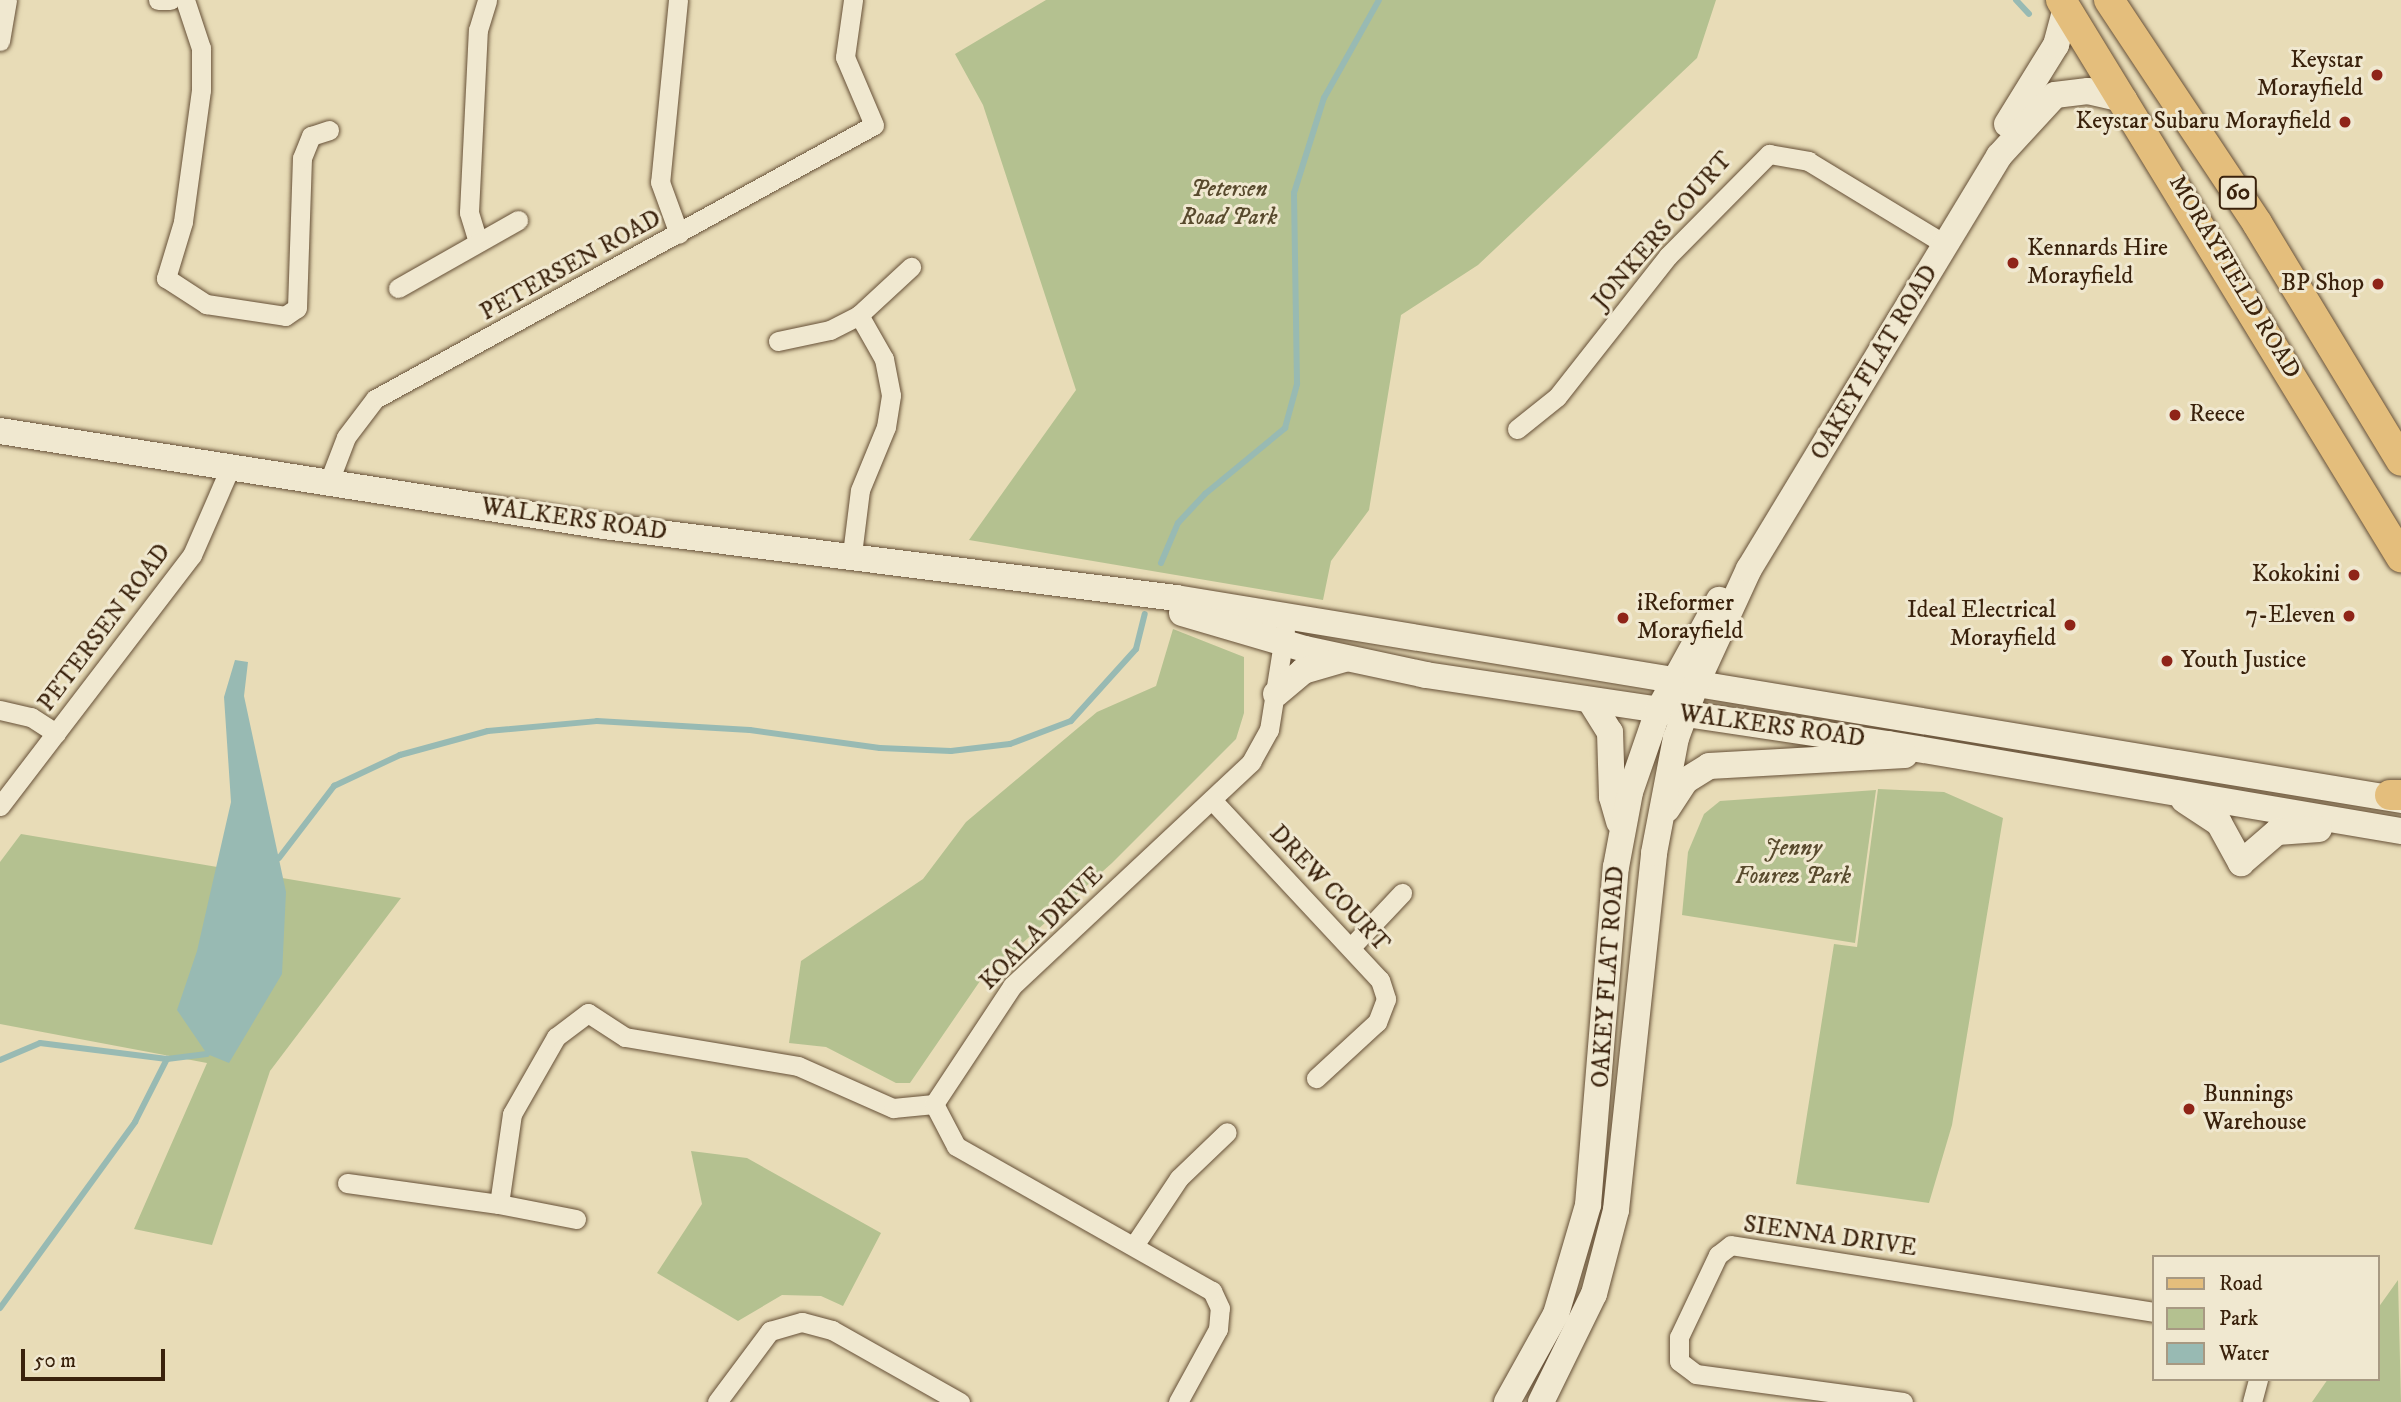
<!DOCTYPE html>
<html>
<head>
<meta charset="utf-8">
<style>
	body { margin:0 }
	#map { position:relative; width:2401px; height:1402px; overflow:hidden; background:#e8dcb7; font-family:"IM FELL DW Pica",serif }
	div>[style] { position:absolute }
	.green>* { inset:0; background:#b4c190 }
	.water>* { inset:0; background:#98bab3 }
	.stream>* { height:6px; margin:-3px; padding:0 3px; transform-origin:3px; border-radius:3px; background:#98bab3 }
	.roads { filter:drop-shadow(0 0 2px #665037) drop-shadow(0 0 2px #665037) }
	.street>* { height:19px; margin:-9.5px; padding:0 9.5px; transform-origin:9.5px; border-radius:9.5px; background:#f0e8d0 }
	.secondary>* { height:26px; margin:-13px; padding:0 13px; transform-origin:13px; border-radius:13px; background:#f0e8d0 }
	.primary>* { height:30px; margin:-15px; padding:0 15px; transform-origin:15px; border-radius:15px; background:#e4be7c }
	.dots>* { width:19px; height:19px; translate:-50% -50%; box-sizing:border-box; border:4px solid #f0e8d0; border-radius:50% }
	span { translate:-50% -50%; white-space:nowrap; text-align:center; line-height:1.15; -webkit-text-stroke:6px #f0e8d0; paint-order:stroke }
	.shield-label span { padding:2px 5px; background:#f0e8d0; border:2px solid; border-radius:5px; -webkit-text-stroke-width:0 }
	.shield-label { font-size:23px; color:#3a220c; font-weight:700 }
	.poi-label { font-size:24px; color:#3a220c }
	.right { translate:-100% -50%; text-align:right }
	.left { translate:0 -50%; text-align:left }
	.park-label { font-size:24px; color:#584a2d; font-style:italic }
	.street-label { font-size:24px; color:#3a220c }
	.legend { position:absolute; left:2152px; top:1255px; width:228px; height:126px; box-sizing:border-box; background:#f0e8d0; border:2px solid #a79982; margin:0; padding:9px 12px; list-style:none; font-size:21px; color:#3a220c }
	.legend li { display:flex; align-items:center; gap:14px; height:35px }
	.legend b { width:35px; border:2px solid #a79982 }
	.scale { position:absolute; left:21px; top:1349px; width:144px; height:32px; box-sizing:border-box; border:4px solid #3a220c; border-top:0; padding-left:9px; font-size:21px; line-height:24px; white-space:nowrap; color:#3a220c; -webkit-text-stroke:5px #f0e8d0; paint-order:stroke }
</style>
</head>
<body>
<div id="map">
	<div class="green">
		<div style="clip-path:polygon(1046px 0,1716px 0,1697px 58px,1478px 265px,1401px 315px,1369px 510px,1331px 561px,1323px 600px,969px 540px,1076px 390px,983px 105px,955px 54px)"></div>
		<div style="clip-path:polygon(1173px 629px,1244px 657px,1244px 713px,1236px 739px,1112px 863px,980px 981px,910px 1083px,896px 1083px,826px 1047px,789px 1043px,801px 961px,923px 879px,966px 822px,1097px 712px,1156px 686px)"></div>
		<div style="clip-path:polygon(1878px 789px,1944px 792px,2003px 818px,1952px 1125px,1929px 1203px,1796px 1184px,1834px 944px,1857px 947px)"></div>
		<div style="clip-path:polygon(1876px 790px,1855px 943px,1682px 915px,1688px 852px,1704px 814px,1720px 801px)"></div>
		<div style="clip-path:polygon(21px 834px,401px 898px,270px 1071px,212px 1245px,134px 1229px,207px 1063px,0 1024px,0 862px)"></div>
		<div style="clip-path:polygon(691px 1151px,747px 1158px,881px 1233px,843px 1306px,821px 1296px,782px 1295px,738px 1321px,657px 1273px,702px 1204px)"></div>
		<div style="clip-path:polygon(2398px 1280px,2401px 1402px,2312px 1402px,2328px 1379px,2378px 1379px,2378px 1308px)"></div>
	</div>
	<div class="water">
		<div style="clip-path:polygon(235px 660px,248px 662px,244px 696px,286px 892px,282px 974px,229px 1063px,207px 1054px,177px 1010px,197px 951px,231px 802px,224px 697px)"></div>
	</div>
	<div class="stream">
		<div style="left:2016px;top:0;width:19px;rotate:47deg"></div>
		<div style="left:1161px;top:563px;width:43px;rotate:-67deg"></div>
		<div style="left:1178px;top:523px;width:40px;rotate:-47deg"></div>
		<div style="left:1205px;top:494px;width:104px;rotate:-39.5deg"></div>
		<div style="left:1285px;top:428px;width:46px;rotate:-74.7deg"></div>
		<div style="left:1297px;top:384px;width:191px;rotate:-90.9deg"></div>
		<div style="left:1294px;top:193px;width:100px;rotate:-72.5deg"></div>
		<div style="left:1324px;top:98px;width:112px;rotate:-60.7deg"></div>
		<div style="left:279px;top:858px;width:91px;rotate:-52.6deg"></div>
		<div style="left:334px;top:786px;width:73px;rotate:-25.2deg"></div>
		<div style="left:400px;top:755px;width:91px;rotate:-15.3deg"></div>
		<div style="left:488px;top:731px;width:109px;rotate:-5.2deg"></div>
		<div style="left:597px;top:721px;width:153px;rotate:3.4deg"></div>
		<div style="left:750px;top:730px;width:131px;rotate:7.9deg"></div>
		<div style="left:880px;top:748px;width:71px;rotate:2.4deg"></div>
		<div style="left:951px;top:751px;width:59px;rotate:-6.8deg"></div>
		<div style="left:1010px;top:744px;width:65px;rotate:-20.7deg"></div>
		<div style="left:1071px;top:721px;width:97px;rotate:-47.9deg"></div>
		<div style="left:1136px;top:649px;width:36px;rotate:-76deg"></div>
		<div style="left:0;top:1060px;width:43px;rotate:-23deg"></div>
		<div style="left:40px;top:1043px;width:128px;rotate:7.2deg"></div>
		<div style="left:0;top:1308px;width:230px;rotate:-54deg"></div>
		<div style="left:135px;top:1122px;width:71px;rotate:-63.1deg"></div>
		<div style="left:167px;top:1059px;width:40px;rotate:-7.1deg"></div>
	</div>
	<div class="roads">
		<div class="street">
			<div style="left:158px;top:0;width:12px"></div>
			<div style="left:185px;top:0;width:51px;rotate:71.6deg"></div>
			<div style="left:201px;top:48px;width:42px;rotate:90deg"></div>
			<div style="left:201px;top:90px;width:133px;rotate:97.8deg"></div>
			<div style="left:183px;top:222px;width:59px;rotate:106.9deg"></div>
			<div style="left:166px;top:278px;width:48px;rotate:33deg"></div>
			<div style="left:206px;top:304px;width:80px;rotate:8.6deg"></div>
			<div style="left:285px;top:316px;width:14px;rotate:-34deg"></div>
			<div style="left:297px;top:308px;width:150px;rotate:-88.1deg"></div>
			<div style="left:302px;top:158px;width:24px;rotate:-68deg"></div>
			<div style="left:311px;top:136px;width:19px;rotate:-18deg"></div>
			<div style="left:678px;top:0;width:183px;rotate:95.6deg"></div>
			<div style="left:660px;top:182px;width:55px;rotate:69.9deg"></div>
			<div style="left:0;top:41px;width:42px;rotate:-80.3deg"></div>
			<div style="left:478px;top:242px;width:31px;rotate:-107deg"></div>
			<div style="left:469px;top:212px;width:182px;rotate:-87.2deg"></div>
			<div style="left:478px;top:30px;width:31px;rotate:-73deg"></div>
			<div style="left:398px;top:288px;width:138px;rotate:-29.5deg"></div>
			<div style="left:778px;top:341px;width:53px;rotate:-11.9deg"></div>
			<div style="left:830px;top:330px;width:33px;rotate:-27deg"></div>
			<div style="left:859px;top:315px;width:71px;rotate:-42.7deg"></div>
			<div style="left:1517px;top:429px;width:51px;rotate:-38.7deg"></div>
			<div style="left:1557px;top:397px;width:179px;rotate:-51.8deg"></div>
			<div style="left:1668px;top:256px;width:144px;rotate:-45.3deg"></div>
			<div style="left:1769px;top:154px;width:40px;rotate:10deg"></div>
			<div style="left:1808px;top:161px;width:162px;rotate:31.3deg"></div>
			<div style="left:328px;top:484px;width:50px;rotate:-69deg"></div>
			<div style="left:346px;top:437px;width:48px;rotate:-52.7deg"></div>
			<div style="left:375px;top:399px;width:569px;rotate:-28.77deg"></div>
			<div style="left:874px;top:125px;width:74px;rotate:-113.1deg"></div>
			<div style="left:845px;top:57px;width:58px;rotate:-82deg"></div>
			<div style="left:852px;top:554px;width:64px;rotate:-82.9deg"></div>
			<div style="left:860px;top:490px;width:68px;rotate:-67.6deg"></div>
			<div style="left:886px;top:427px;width:32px;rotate:-81deg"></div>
			<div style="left:891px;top:395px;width:37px;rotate:-101deg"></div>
			<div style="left:884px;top:359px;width:51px;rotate:-119.6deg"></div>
			<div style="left:0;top:710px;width:32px;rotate:13deg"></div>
			<div style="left:31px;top:717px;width:30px;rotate:33deg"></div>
			<div style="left:1212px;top:800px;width:246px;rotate:47deg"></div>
			<div style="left:1380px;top:980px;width:20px;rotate:72deg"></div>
			<div style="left:1386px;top:999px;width:25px;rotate:111deg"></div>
			<div style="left:1377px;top:1022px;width:83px;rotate:137.4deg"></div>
			<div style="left:0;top:806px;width:316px;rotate:-52.6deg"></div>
			<div style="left:192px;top:555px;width:95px;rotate:-66.4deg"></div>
			<div style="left:1352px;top:946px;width:73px;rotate:-46.7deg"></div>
			<div style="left:347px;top:1183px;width:153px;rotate:7.9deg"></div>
			<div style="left:576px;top:1219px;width:78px;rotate:-169deg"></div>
			<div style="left:499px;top:1204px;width:91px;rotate:-81.8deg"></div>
			<div style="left:512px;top:1114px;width:89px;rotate:-60.3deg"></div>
			<div style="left:556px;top:1037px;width:40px;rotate:-37deg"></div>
			<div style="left:588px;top:1013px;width:44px;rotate:33deg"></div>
			<div style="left:625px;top:1037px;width:175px;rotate:9.5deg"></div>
			<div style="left:798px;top:1066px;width:104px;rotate:23.9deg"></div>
			<div style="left:893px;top:1108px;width:41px;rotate:-5.6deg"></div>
			<div style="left:1135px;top:1244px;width:79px;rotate:-56.3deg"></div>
			<div style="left:1179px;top:1178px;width:66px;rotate:-43.8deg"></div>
			<div style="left:717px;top:1402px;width:89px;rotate:-53.3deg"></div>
			<div style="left:770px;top:1331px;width:33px;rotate:-16deg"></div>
			<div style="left:802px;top:1322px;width:31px;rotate:15deg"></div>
			<div style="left:832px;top:1330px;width:147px;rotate:29.4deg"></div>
			<div style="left:1178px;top:1402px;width:83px;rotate:-61.3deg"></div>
			<div style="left:1218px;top:1329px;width:21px;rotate:-85deg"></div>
			<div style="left:1220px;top:1308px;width:19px;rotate:-115deg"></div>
			<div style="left:1212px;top:1291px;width:294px;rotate:-150.5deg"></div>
			<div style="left:956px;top:1146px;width:47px;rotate:-117.6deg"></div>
			<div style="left:934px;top:1104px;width:141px;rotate:-56.5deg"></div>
			<div style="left:1012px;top:986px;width:328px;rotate:-43.1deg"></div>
			<div style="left:1251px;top:762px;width:37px;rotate:-61deg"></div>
			<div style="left:1269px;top:730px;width:101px;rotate:-80.9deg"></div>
			<div style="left:1903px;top:1402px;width:209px;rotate:-172.3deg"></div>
			<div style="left:1696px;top:1374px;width:21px;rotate:-143deg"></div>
			<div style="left:1679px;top:1361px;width:24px;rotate:-90deg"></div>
			<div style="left:1679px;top:1337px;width:91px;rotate:-64.6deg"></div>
			<div style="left:1718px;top:1255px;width:16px;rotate:-38deg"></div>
			<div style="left:1731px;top:1245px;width:428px;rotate:9deg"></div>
			<div style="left:2252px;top:1402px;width:24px;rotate:-75deg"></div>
		</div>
		<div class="secondary">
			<div style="left:2007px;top:124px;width:93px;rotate:-58.2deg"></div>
			<div style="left:2056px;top:45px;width:38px;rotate:-75deg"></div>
			<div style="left:0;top:431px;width:611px;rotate:8.94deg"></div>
			<div style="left:604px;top:526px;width:577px;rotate:7.17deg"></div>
			<div style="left:1176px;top:598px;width:1242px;rotate:9.36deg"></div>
			<div style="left:1182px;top:613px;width:128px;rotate:16.3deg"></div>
			<div style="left:1305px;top:649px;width:124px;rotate:12.1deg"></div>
			<div style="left:1426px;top:675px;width:467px;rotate:8.5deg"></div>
			<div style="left:1888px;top:744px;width:520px;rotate:9.63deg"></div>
			<div style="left:1276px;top:694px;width:35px;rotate:-40deg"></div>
			<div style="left:1303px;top:671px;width:43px;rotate:-16.3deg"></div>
			<div style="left:1591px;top:702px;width:36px;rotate:58deg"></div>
			<div style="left:1610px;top:732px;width:65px;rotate:88.2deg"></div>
			<div style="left:1612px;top:797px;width:26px;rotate:74deg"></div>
			<div style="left:2184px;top:800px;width:42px;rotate:33.3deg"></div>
			<div style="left:2219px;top:823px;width:46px;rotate:61.2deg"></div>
			<div style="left:2241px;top:863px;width:48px;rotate:-40.7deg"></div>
			<div style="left:2277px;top:832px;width:42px;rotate:-4.1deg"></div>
			<div style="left:1667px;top:809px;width:33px;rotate:-57deg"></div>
			<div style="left:1685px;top:781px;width:28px;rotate:-32deg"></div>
			<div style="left:1709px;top:766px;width:196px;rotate:-3.2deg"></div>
			<div style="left:1507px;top:1402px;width:101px;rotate:-60.9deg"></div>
			<div style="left:1556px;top:1314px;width:114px;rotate:-73.6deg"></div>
			<div style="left:1588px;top:1205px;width:339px;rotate:-85.3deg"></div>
			<div style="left:1616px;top:867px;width:76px;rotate:-79.4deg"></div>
			<div style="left:1630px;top:792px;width:86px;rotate:-70.9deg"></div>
			<div style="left:1658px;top:711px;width:127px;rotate:-61.2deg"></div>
			<div style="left:1541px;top:1402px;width:120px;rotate:-63.9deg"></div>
			<div style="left:1594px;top:1294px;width:87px;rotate:-75.3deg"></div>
			<div style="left:1616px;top:1210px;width:359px;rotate:-83.9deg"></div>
			<div style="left:1654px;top:853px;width:117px;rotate:-79.2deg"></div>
			<div style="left:1676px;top:738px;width:58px;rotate:-69.7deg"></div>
			<div style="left:1696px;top:684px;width:127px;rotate:-65.3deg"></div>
			<div style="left:1749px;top:569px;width:483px;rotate:-58.8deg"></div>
			<div style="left:1999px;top:156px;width:83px;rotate:-47.4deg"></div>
			<div style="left:2055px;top:95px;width:33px;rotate:-7deg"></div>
			<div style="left:2088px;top:91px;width:37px;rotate:13deg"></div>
		</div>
		<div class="primary">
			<div style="left:2061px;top:0;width:653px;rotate:58.6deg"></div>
			<div style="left:2109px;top:0;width:268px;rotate:56.4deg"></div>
			<div style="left:2257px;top:223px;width:278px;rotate:58.8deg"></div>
			<div style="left:2390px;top:795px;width:11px"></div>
		</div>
	</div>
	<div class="dots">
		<div style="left:2377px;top:75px;background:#8f2418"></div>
		<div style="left:2345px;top:122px;background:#8f2418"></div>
		<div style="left:2013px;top:263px;background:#8f2418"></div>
		<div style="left:2378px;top:284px;background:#8f2418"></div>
		<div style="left:2175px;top:415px;background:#8f2418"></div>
		<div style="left:2354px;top:575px;background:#8f2418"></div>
		<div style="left:2349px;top:616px;background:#8f2418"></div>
		<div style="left:1623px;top:618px;background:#8f2418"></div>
		<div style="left:2070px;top:625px;background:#8f2418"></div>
		<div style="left:2167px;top:661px;background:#8f2418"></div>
		<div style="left:2189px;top:1109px;background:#8f2418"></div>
	</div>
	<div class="shield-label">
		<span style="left:2238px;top:193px">60</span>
	</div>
	<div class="poi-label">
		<span class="right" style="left:2363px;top:75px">Keystar<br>Morayfield</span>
		<span class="right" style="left:2331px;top:122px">Keystar Subaru Morayfield</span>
		<span class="left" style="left:2027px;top:263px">Kennards Hire<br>Morayfield</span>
		<span class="right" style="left:2364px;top:284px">BP Shop</span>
		<span class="left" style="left:2189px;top:415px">Reece</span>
		<span class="right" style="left:2340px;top:575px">Kokokini</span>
		<span class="left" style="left:1637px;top:618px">iReformer<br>Morayfield</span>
		<span class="right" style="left:2056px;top:625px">Ideal Electrical<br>Morayfield</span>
		<span class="right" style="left:2335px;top:616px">7-Eleven</span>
		<span class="left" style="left:2181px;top:661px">Youth Justice</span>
		<span class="left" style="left:2203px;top:1109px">Bunnings<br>Warehouse</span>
	</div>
	<div class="park-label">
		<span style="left:1229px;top:204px">Petersen<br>Road Park</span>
		<span style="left:1793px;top:863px">Jenny<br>Fourez Park</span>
	</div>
	<div class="street-label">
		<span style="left:1663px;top:231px;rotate:-49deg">JONKERS COURT</span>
		<span style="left:571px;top:266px;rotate:-29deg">PETERSEN ROAD</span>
		<span style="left:2234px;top:277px;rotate:59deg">MORAYFIELD ROAD</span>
		<span style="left:1875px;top:363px;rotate:-59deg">OAKEY FLAT ROAD</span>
		<span style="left:574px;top:520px;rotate:8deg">WALKERS ROAD</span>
		<span style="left:105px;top:628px;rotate:-53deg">PETERSEN ROAD</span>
		<span style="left:1772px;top:727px;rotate:8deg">WALKERS ROAD</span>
		<span style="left:1329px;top:889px;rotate:47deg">DREW COURT</span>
		<span style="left:1042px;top:929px;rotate:-45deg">KOALA DRIVE</span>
		<span style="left:1609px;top:977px;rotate:-86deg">OAKEY FLAT ROAD</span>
		<span style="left:1830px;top:1237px;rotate:8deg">SIENNA DRIVE</span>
	</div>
	<ul class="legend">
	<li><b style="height:9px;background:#e4be7c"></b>Road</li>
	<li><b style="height:19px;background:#b4c190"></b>Park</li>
	<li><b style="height:19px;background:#98bab3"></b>Water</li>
	</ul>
	<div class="scale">50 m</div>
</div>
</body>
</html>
